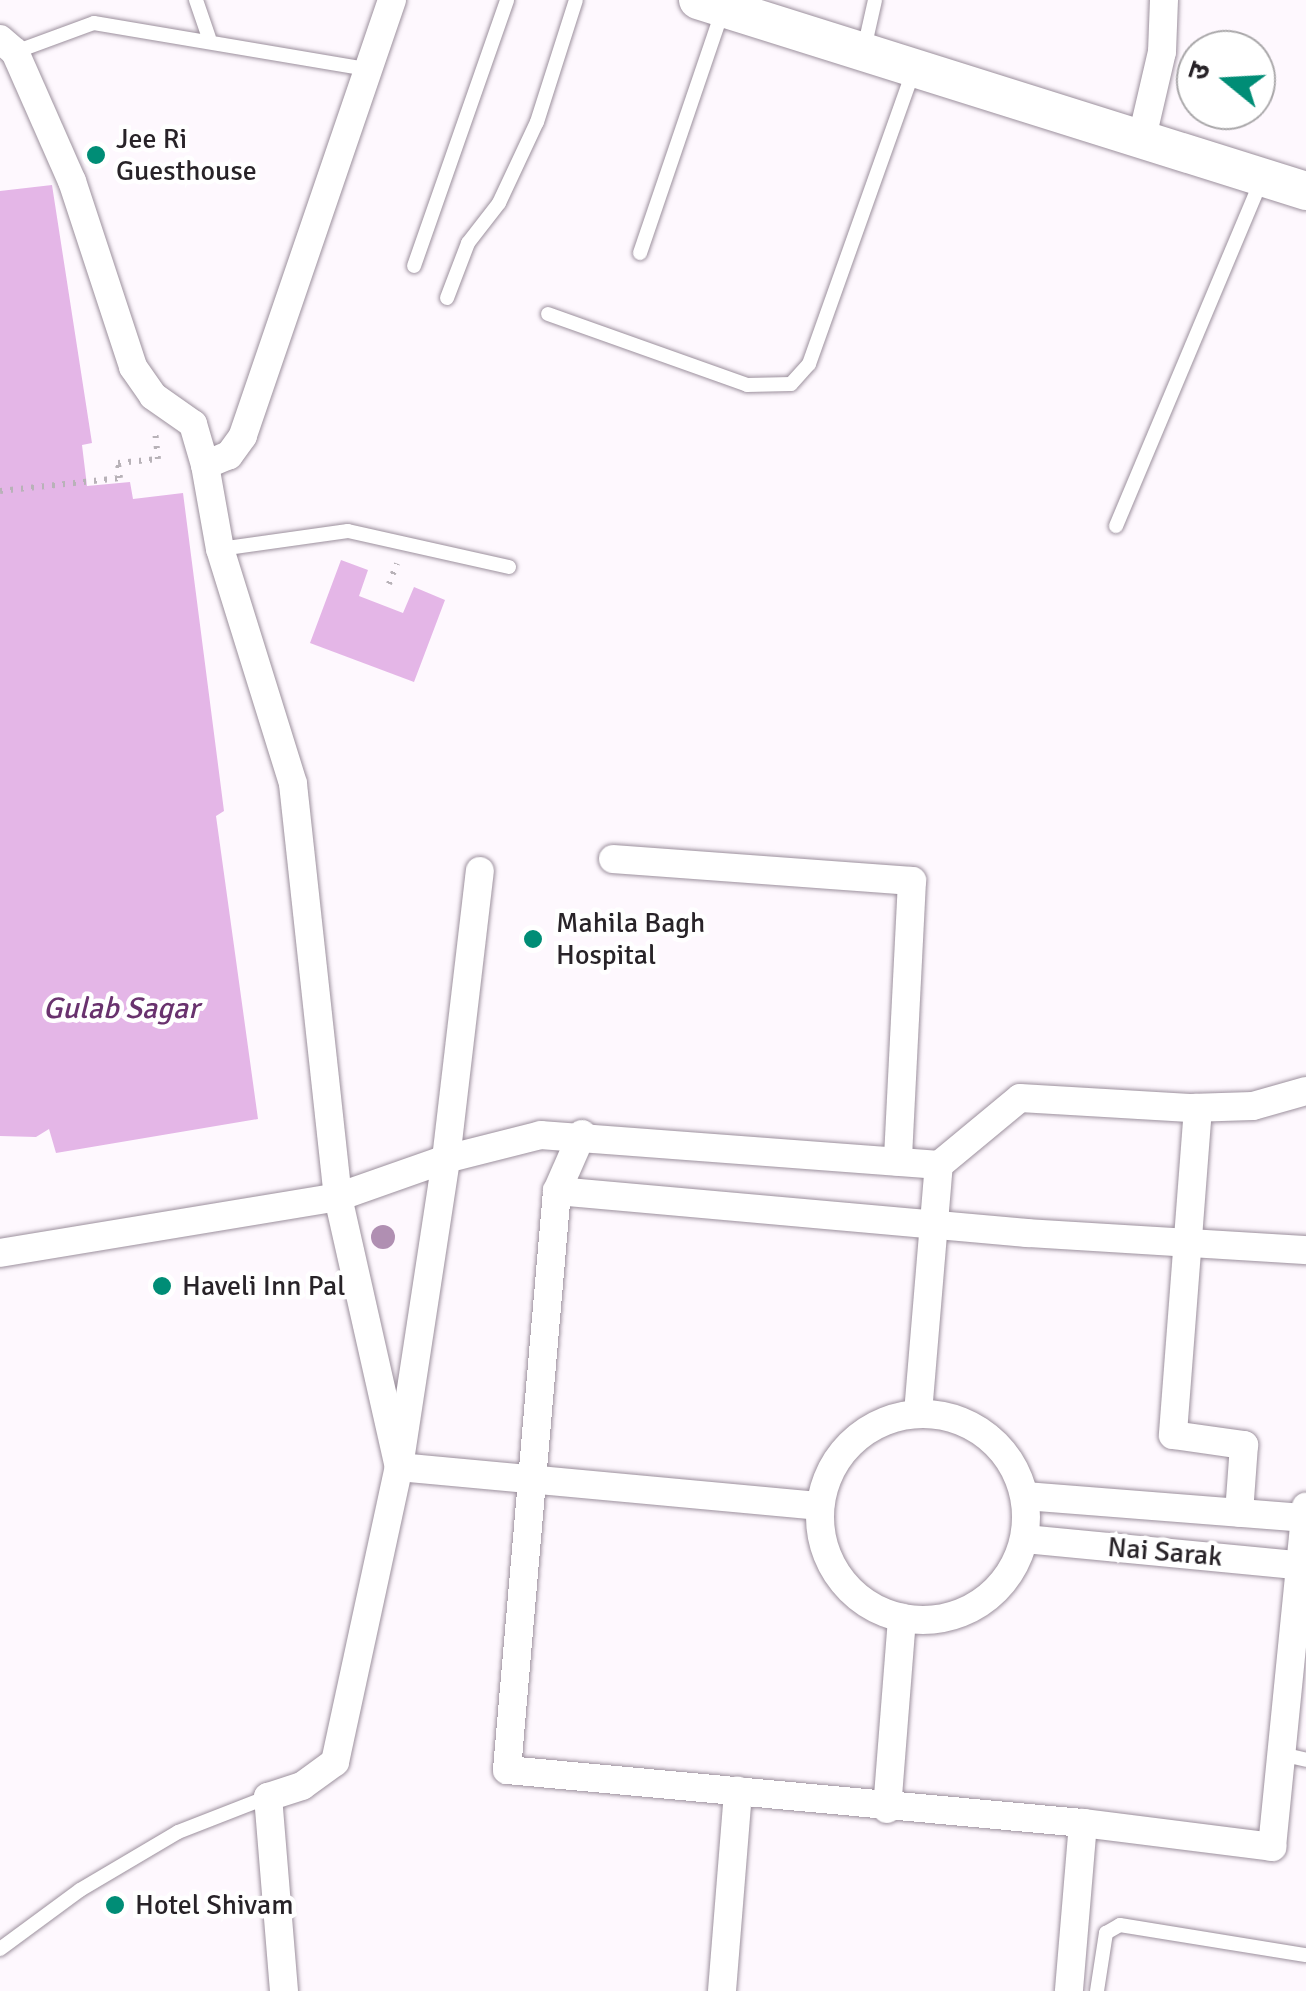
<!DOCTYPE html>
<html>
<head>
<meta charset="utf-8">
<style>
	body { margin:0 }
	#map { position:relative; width:1306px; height:1991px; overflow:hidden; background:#fef8fe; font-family:Signika,"Noto Sans Devanagari",sans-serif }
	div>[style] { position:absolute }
	.water>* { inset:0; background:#e4b6e7 }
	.path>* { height:6px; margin-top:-3px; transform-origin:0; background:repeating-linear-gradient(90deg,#b8b2b8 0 2.5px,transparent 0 10.5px) }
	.roads { filter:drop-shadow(0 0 2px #9c909d) drop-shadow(0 0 2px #9c909d) }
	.lane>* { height:14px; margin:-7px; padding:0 7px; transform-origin:7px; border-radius:7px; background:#fff }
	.street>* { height:28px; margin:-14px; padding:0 14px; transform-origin:14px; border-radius:14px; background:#fff }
	.street>.ring { margin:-14px; padding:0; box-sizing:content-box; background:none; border:28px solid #fff; border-radius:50% }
	.secondary>* { height:38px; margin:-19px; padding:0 19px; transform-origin:19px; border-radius:19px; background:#fff }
	.trees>* { width:24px; height:24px; margin:-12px; border-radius:50%; background:#b08fb2 }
	.dots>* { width:28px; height:28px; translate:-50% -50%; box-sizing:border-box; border:5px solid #fff; border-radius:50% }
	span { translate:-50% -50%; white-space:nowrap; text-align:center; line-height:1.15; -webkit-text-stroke:9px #fff; paint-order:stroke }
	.poi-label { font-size:28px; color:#282328 }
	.left { translate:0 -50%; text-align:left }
	.street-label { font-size:28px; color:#282328 }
	.water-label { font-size:30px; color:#69326e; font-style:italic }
	.north { position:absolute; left:1176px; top:30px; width:100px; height:100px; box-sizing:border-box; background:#fff; border:2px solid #a9a7a9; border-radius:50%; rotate:288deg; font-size:28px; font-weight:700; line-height:40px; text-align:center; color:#282328 }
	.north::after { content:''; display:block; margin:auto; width:35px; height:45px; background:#008d76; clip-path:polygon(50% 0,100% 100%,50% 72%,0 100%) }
</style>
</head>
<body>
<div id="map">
	<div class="water">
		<div style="clip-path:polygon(52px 185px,92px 443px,82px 445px,87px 486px,130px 482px,133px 499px,183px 493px,224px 811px,216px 816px,258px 1119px,56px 1153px,49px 1129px,36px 1137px,0 1136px,0 191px)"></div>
		<div style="clip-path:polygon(341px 560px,368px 570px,359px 596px,403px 613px,414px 587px,445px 600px,414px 682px,310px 643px)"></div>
	</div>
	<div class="path">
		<div style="left:0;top:491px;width:121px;rotate:-6.2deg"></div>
		<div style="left:120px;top:478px;width:15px;rotate:-98deg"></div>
		<div style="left:118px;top:463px;width:40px;rotate:-5.7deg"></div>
		<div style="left:158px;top:459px;width:27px;rotate:-96deg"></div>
		<div style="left:389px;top:584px;width:22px;rotate:-69deg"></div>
	</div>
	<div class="roads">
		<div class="lane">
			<div style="left:196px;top:0;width:40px;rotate:71.1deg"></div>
			<div style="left:864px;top:49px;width:50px;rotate:-77.3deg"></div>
			<div style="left:15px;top:52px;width:84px;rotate:-20.2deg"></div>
			<div style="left:94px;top:23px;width:277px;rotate:9.6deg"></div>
			<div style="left:640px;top:253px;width:258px;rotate:-71.2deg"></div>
			<div style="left:414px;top:266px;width:282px;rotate:-70.7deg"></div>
			<div style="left:447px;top:298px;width:59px;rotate:-69.1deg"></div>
			<div style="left:468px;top:243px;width:51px;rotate:-52.2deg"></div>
			<div style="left:499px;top:203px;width:89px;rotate:-64.9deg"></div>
			<div style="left:537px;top:122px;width:128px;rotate:-72.3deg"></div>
			<div style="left:548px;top:314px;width:211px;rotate:19.6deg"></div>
			<div style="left:747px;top:385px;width:44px;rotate:-1.3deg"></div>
			<div style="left:791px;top:384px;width:27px;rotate:-48deg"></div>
			<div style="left:809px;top:364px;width:310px;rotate:-70.4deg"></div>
			<div style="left:1116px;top:526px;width:376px;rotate:-67.2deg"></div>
			<div style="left:220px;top:549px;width:129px;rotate:-8deg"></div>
			<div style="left:348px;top:531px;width:165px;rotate:12.6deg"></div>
			<div style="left:1281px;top:1754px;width:26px;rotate:13deg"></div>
			<div style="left:0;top:1949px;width:99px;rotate:-36.4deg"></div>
			<div style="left:80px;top:1890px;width:114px;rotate:-30.6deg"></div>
			<div style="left:178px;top:1832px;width:97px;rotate:-21.3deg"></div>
			<div style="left:1097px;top:1991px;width:59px;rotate:-81.2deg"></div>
			<div style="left:1106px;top:1933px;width:16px;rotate:-30deg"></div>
			<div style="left:1120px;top:1925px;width:188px;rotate:9.2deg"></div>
		</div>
		<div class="street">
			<div style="left:392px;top:0;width:461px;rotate:108.9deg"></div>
			<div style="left:243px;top:436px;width:24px;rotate:126deg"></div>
			<div style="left:229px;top:455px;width:26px;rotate:157deg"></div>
			<div style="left:205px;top:465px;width:85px;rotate:79.9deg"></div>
			<div style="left:220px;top:549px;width:246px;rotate:72.7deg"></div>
			<div style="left:293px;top:784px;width:415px;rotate:83.8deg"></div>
			<div style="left:338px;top:1197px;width:277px;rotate:77.3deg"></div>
			<div style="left:399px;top:1467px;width:423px;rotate:5.3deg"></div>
			<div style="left:0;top:39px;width:20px;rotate:41deg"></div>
			<div style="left:15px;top:52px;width:141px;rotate:66.2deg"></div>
			<div style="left:72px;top:181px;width:196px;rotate:71.8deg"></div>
			<div style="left:133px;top:367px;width:35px;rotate:55deg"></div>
			<div style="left:153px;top:396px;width:49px;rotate:35deg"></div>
			<div style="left:193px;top:424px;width:43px;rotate:73.7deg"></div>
			<div style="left:1141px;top:142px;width:92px;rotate:-76.9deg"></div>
			<div style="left:1162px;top:52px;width:52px;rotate:-87.8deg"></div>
			<div style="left:613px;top:859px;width:300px;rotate:4.2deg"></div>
			<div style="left:912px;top:881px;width:281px;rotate:92.9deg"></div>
			<div style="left:1198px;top:1108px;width:328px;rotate:94.4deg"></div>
			<div style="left:1173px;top:1435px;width:72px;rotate:8deg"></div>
			<div style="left:1244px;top:1445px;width:68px;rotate:94.2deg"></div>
			<div style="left:582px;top:1134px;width:62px;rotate:113.7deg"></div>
			<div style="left:557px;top:1191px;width:581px;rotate:94.94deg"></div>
			<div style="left:507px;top:1770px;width:578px;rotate:5.26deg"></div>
			<div style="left:1083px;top:1823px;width:169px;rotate:94.8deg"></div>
			<div style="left:557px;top:1191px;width:472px;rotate:5.1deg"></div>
			<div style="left:1027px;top:1233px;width:280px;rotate:3.5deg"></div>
			<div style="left:0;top:1253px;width:343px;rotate:-9.4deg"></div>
			<div style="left:338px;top:1197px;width:114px;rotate:-19.4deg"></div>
			<div style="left:446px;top:1159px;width:98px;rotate:-14.2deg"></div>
			<div style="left:541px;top:1135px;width:399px;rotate:4.3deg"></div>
			<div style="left:939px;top:1165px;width:105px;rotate:-39.6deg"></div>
			<div style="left:1020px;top:1098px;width:170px;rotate:3.4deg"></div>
			<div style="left:1190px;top:1108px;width:63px;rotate:-1.8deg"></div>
			<div style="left:1253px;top:1106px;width:55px;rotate:-15.8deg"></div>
			<div style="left:918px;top:1413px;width:249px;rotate:-85.2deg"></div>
			<div class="ring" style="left:820px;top:1414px;width:178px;height:178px"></div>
			<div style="left:1025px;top:1496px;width:282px;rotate:4.5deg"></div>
			<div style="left:1025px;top:1539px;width:282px;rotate:5.5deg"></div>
			<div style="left:887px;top:1809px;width:192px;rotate:-85.5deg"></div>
			<div style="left:1083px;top:1823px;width:191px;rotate:7.2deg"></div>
			<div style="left:1272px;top:1847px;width:342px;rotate:-84.3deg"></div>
			<div style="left:284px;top:1991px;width:195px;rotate:-94.7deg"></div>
			<div style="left:268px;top:1797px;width:36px;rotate:-18deg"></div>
			<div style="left:302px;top:1786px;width:41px;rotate:-36deg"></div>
			<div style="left:335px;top:1762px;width:302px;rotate:-77.8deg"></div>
			<div style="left:399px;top:1467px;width:312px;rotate:-81.3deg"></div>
			<div style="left:446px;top:1159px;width:290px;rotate:-83.3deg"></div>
			<div style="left:722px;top:1991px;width:201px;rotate:-85.4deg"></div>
		</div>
		<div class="secondary">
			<div style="left:698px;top:0;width:637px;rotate:17.44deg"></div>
		</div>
	</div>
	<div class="trees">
		<div style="left:383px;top:1237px"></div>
	</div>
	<div class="dots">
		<div style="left:96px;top:155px;background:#008d76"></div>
		<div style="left:533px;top:939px;background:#008d76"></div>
		<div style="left:162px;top:1286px;background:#008d76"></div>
		<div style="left:115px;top:1905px;background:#008d76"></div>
	</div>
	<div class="poi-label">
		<span class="left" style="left:116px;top:155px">Jee Ri<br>Guesthouse</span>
		<span class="left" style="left:556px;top:939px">Mahila Bagh<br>Hospital</span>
		<span class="left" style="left:182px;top:1286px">Haveli Inn Pal</span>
		<span class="left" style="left:135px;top:1905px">Hotel Shivam</span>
	</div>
	<div class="street-label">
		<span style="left:1165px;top:1552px;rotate:5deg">Nai Sarak</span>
	</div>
	<div class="water-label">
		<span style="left:121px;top:1009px">Gulab Sagar</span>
	</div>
	<div class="north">उ</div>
</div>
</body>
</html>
